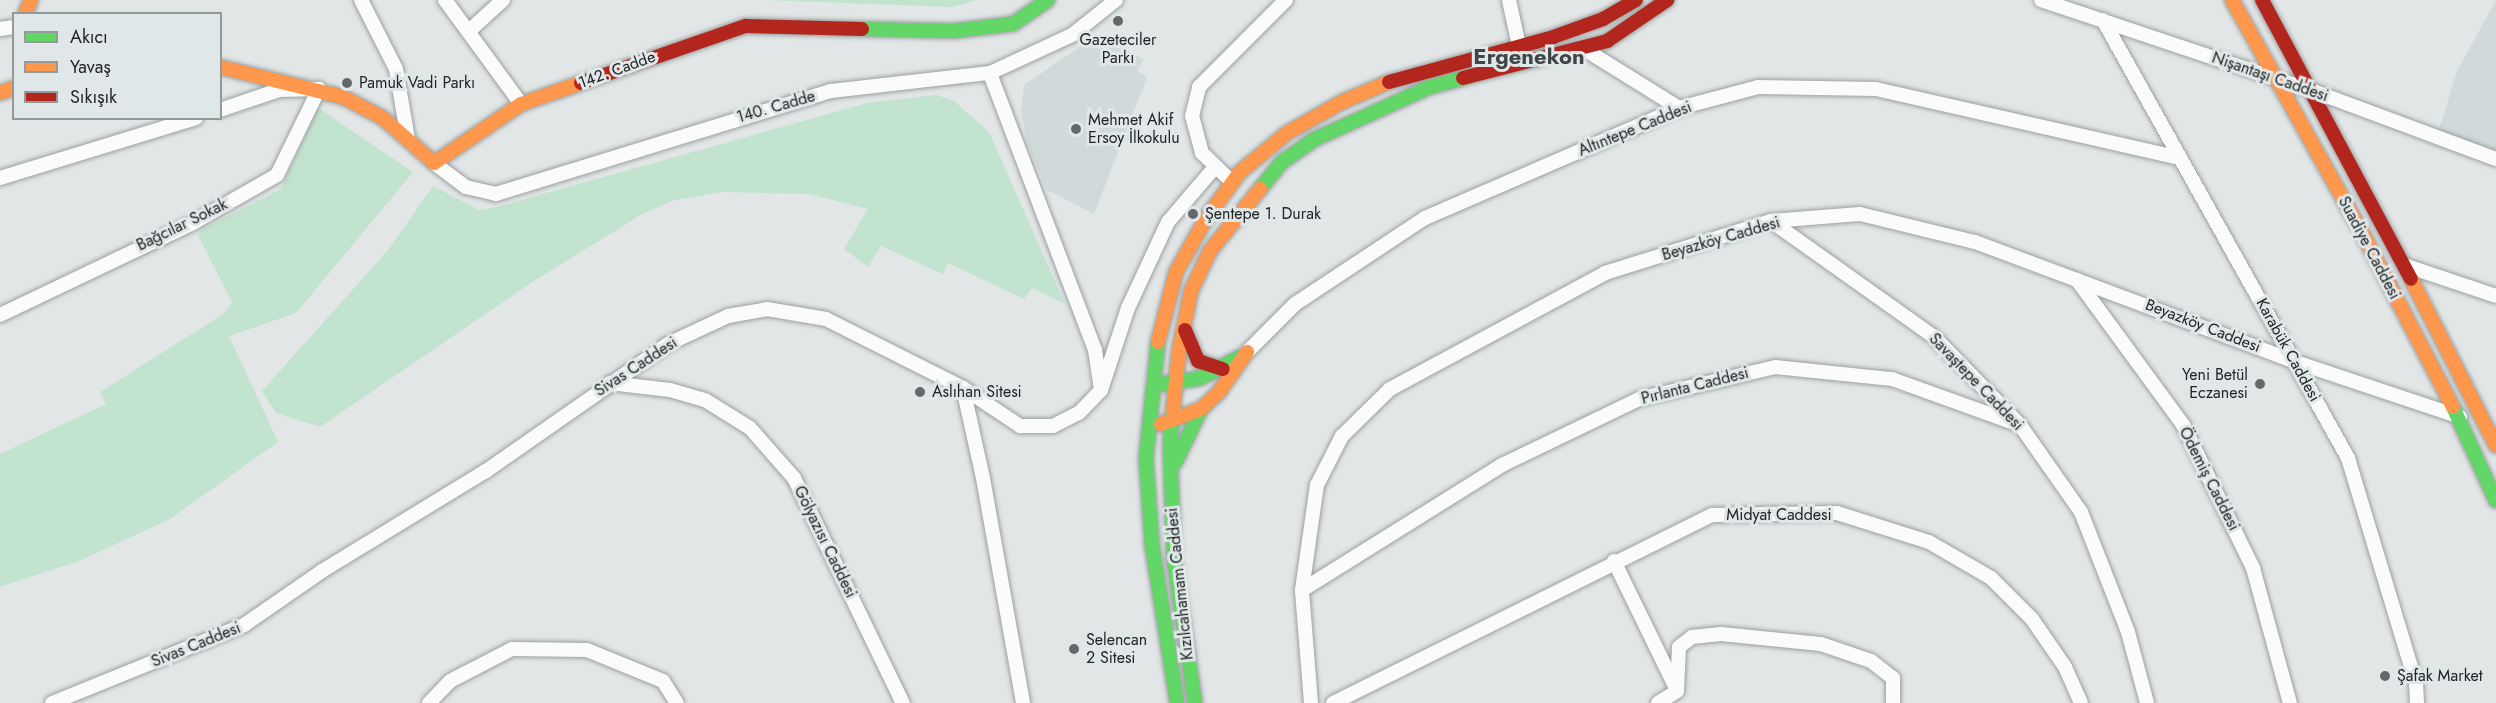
<!DOCTYPE html>
<html>
<head>
<meta charset="utf-8">
<style>
	body { margin:0 }
	#map { position:relative; width:2496px; height:703px; overflow:hidden; background:#e2e6e6; font-family:Jost,sans-serif }
	div>[style] { position:absolute }
	.built>* { inset:0; background:#d0dada }
	.green>* { inset:0; background:#c2e3ce }
	.roads { filter:drop-shadow(0 0 2px #9ca0a0) drop-shadow(0 0 2px #9ca0a0) }
	.street>* { height:14px; margin:-7px; padding:0 7px; transform-origin:7px; border-radius:7px; background:#fbfbfb }
	.fast>* { height:14px; margin:-7px; padding:0 7px; transform-origin:7px; border-radius:7px; background:#63d668 }
	.slow>* { height:14px; margin:-7px; padding:0 7px; transform-origin:7px; border-radius:7px; background:#ff974d }
	.jam>* { height:14px; margin:-7px; padding:0 7px; transform-origin:7px; border-radius:7px; background:#b3261e }
	.dots>* { width:16px; height:16px; translate:-50% -50%; box-sizing:border-box; border:3px solid #e0e7e8; border-radius:50% }
	span { translate:-50% -50%; white-space:nowrap; text-align:center; line-height:1.15; -webkit-text-stroke:6px #e0e7e8; paint-order:stroke }
	.poi-label { font-size:16px; color:#222425 }
	.left { translate:0 -50%; text-align:left }
	.right { translate:-100% -50%; text-align:right }
	.street-label { font-size:16px; color:#222425 }
	.district-label { font-size:22px; color:#404646; font-weight:700 }
	.legend { position:absolute; left:12px; top:12px; width:210px; height:108px; box-sizing:border-box; background:#e0e7e8; border:2px solid #94999a; margin:0; padding:8px 10px; list-style:none; font-size:18px; color:#222425 }
	.legend li { display:flex; align-items:center; gap:12px; height:30px }
	.legend b { width:30px; border:2px solid #94999a }
</style>
</head>
<body>
<div id="map">
	<div class="built">
		<div style="clip-path:polygon(2496px 0,2496px 151px,2438px 133px,2457px 71px)"></div>
		<div style="clip-path:polygon(1099px 34px,1144px 60px,1137px 70px,1147px 77px,1094px 214px,1047px 190px,1028px 145px,1021px 113px,1024px 85px)"></div>
	</div>
	<div class="green">
		<div style="clip-path:polygon(766px 0,976px 0,952px 7px)"></div>
		<div style="clip-path:polygon(936px 95px,954px 101px,989px 132px,1065px 304px,1032px 288px,1024px 299px,948px 263px,943px 274px,881px 246px,868px 267px,844px 249px,868px 209px,809px 194px,722px 192px,674px 200px,644px 213px,534px 281px,320px 427px,276px 413px,262px 391px,389px 249px,433px 186px,479px 210px,493px 208px,867px 103px)"></div>
		<div style="clip-path:polygon(318px 108px,413px 172px,296px 313px,229px 336px,278px 442px,170px 519px,79px 561px,0 587px,0 454px,106px 404px,100px 392px,225px 313px,232px 302px,198px 235px,202px 229px,281px 189px)"></div>
	</div>
	<div class="roads">
		<div class="street">
			<div style="left:361px;top:0;width:77px;rotate:63.1deg"></div>
			<div style="left:396px;top:69px;width:71px;rotate:80.3deg"></div>
			<div style="left:445px;top:0;width:129px;rotate:53.8deg"></div>
			<div style="left:1509px;top:0;width:47px;rotate:77.7deg"></div>
			<div style="left:2041px;top:0;width:287px;rotate:18.5deg"></div>
			<div style="left:2313px;top:91px;width:195px;rotate:20.4deg"></div>
			<div style="left:2103px;top:20px;width:502px;rotate:60.78deg"></div>
			<div style="left:2348px;top:458px;width:235px;rotate:73.2deg"></div>
			<div style="left:2416px;top:683px;width:20px;rotate:87deg"></div>
			<div style="left:0;top:29px;width:14px;rotate:-8deg"></div>
			<div style="left:469px;top:31px;width:46px;rotate:-42.4deg"></div>
			<div style="left:1584px;top:49px;width:112px;rotate:31.8deg"></div>
			<div style="left:434px;top:163px;width:40px;rotate:37deg"></div>
			<div style="left:466px;top:187px;width:31px;rotate:13deg"></div>
			<div style="left:496px;top:194px;width:350px;rotate:-17.1deg"></div>
			<div style="left:831px;top:91px;width:160px;rotate:-6.5deg"></div>
			<div style="left:990px;top:73px;width:90px;rotate:-24.9deg"></div>
			<div style="left:1072px;top:35px;width:56px;rotate:-38.5deg"></div>
			<div style="left:0;top:178px;width:205px;rotate:-17deg"></div>
			<div style="left:1232px;top:182px;width:42px;rotate:-136deg"></div>
			<div style="left:1202px;top:153px;width:38px;rotate:-105deg"></div>
			<div style="left:1192px;top:116px;width:30px;rotate:-76deg"></div>
			<div style="left:1199px;top:87px;width:123px;rotate:-45deg"></div>
			<div style="left:1771px;top:221px;width:199px;rotate:35.4deg"></div>
			<div style="left:1933px;top:336px;width:124px;rotate:45.7deg"></div>
			<div style="left:2020px;top:425px;width:106px;rotate:55deg"></div>
			<div style="left:2081px;top:512px;width:129px;rotate:68.6deg"></div>
			<div style="left:2128px;top:632px;width:73px;rotate:75deg"></div>
			<div style="left:2404px;top:265px;width:97px;rotate:18.6deg"></div>
			<div style="left:2077px;top:280px;width:180px;rotate:53.8deg"></div>
			<div style="left:2183px;top:425px;width:159px;rotate:63.9deg"></div>
			<div style="left:2253px;top:568px;width:140px;rotate:74.7deg"></div>
			<div style="left:0;top:315px;width:214px;rotate:-25.5deg"></div>
			<div style="left:193px;top:223px;width:97px;rotate:-29.7deg"></div>
			<div style="left:277px;top:175px;width:96px;rotate:-64deg"></div>
			<div style="left:319px;top:89px;width:40px;rotate:178.6deg"></div>
			<div style="left:279px;top:90px;width:62px;rotate:161.3deg"></div>
			<div style="left:1247px;top:352px;width:68px;rotate:-45deg"></div>
			<div style="left:1295px;top:304px;width:156px;rotate:-33.5deg"></div>
			<div style="left:1425px;top:218px;width:277px;rotate:-23.4deg"></div>
			<div style="left:1679px;top:108px;width:82px;rotate:-14.9deg"></div>
			<div style="left:1758px;top:87px;width:118px;rotate:1deg"></div>
			<div style="left:1876px;top:89px;width:311px;rotate:12.8deg"></div>
			<div style="left:610px;top:383px;width:60px;rotate:6.7deg"></div>
			<div style="left:670px;top:390px;width:36px;rotate:16deg"></div>
			<div style="left:705px;top:400px;width:53px;rotate:31.9deg"></div>
			<div style="left:750px;top:428px;width:67px;rotate:48.7deg"></div>
			<div style="left:794px;top:478px;width:250px;rotate:64.2deg"></div>
			<div style="left:1102px;top:387px;width:83px;rotate:-71.8deg"></div>
			<div style="left:1128px;top:308px;width:95px;rotate:-65.1deg"></div>
			<div style="left:1168px;top:222px;width:72px;rotate:-49.5deg"></div>
			<div style="left:963px;top:388px;width:92px;rotate:77.5deg"></div>
			<div style="left:983px;top:478px;width:229px;rotate:79.9deg"></div>
			<div style="left:1614px;top:561px;width:139px;rotate:64deg"></div>
			<div style="left:1302px;top:590px;width:236px;rotate:-32deg"></div>
			<div style="left:1502px;top:465px;width:152px;rotate:-25.7deg"></div>
			<div style="left:1639px;top:399px;width:140px;rotate:-13.2deg"></div>
			<div style="left:1775px;top:367px;width:118px;rotate:5.9deg"></div>
			<div style="left:1892px;top:379px;width:136px;rotate:19.8deg"></div>
			<div style="left:52px;top:703px;width:207px;rotate:-22.1deg"></div>
			<div style="left:244px;top:625px;width:95px;rotate:-34.7deg"></div>
			<div style="left:322px;top:571px;width:192px;rotate:-31.4deg"></div>
			<div style="left:486px;top:471px;width:222px;rotate:-34.9deg"></div>
			<div style="left:668px;top:344px;width:66px;rotate:-25deg"></div>
			<div style="left:728px;top:316px;width:40px;rotate:-10deg"></div>
			<div style="left:767px;top:309px;width:60px;rotate:9.6deg"></div>
			<div style="left:826px;top:319px;width:153px;rotate:26.7deg"></div>
			<div style="left:963px;top:388px;width:69px;rotate:33.7deg"></div>
			<div style="left:1020px;top:426px;width:33px"></div>
			<div style="left:1053px;top:426px;width:29px;rotate:-27deg"></div>
			<div style="left:1079px;top:413px;width:32px;rotate:-46deg"></div>
			<div style="left:1101px;top:390px;width:40px;rotate:-98.5deg"></div>
			<div style="left:1095px;top:350px;width:296px;rotate:-110.8deg"></div>
			<div style="left:429px;top:703px;width:30px;rotate:-46deg"></div>
			<div style="left:450px;top:681px;width:70px;rotate:-27.3deg"></div>
			<div style="left:512px;top:649px;width:75px;rotate:0.8deg"></div>
			<div style="left:587px;top:650px;width:82px;rotate:22.2deg"></div>
			<div style="left:663px;top:681px;width:26px;rotate:58deg"></div>
			<div style="left:1311px;top:703px;width:113px;rotate:-94.6deg"></div>
			<div style="left:1302px;top:590px;width:106px;rotate:-81.9deg"></div>
			<div style="left:1317px;top:485px;width:55px;rotate:-63deg"></div>
			<div style="left:1342px;top:436px;width:67px;rotate:-44.4deg"></div>
			<div style="left:1390px;top:389px;width:244px;rotate:-28.3deg"></div>
			<div style="left:1605px;top:273px;width:174px;rotate:-17.4deg"></div>
			<div style="left:1771px;top:221px;width:89px;rotate:-4.5deg"></div>
			<div style="left:1860px;top:214px;width:118px;rotate:13.7deg"></div>
			<div style="left:1975px;top:242px;width:343px;rotate:20.5deg"></div>
			<div style="left:2296px;top:362px;width:173px;rotate:18.5deg"></div>
			<div style="left:1333px;top:703px;width:423px;rotate:-26.4deg"></div>
			<div style="left:1712px;top:515px;width:125px;rotate:-0.9deg"></div>
			<div style="left:1837px;top:513px;width:96px;rotate:17.5deg"></div>
			<div style="left:1929px;top:542px;width:72px;rotate:30.1deg"></div>
			<div style="left:1991px;top:578px;width:58px;rotate:45deg"></div>
			<div style="left:2032px;top:619px;width:58px;rotate:55.5deg"></div>
			<div style="left:2065px;top:667px;width:39px;rotate:66deg"></div>
			<div style="left:1658px;top:703px;width:22px;rotate:-32deg"></div>
			<div style="left:1677px;top:691px;width:44px;rotate:-87.4deg"></div>
			<div style="left:1679px;top:647px;width:16px;rotate:-38deg"></div>
			<div style="left:1692px;top:637px;width:29px;rotate:-6deg"></div>
			<div style="left:1721px;top:634px;width:100px;rotate:5.7deg"></div>
			<div style="left:1821px;top:644px;width:53px;rotate:18.8deg"></div>
			<div style="left:1871px;top:661px;width:28px;rotate:38deg"></div>
			<div style="left:1893px;top:678px;width:25px;rotate:90deg"></div>
		</div>
		<div class="fast">
			<div style="left:862px;top:29px;width:91px;rotate:1.3deg"></div>
			<div style="left:953px;top:31px;width:60px;rotate:-6.7deg"></div>
			<div style="left:1013px;top:24px;width:42px;rotate:-34.4deg"></div>
			<div style="left:1260px;top:189px;width:35px;rotate:-51deg"></div>
			<div style="left:1282px;top:162px;width:38px;rotate:-35deg"></div>
			<div style="left:1313px;top:140px;width:128px;rotate:-24.4deg"></div>
			<div style="left:1430px;top:87px;width:34px;rotate:-15deg"></div>
			<div style="left:1158px;top:342px;width:118px;rotate:95.9deg"></div>
			<div style="left:1146px;top:459px;width:86px;rotate:86deg"></div>
			<div style="left:1152px;top:545px;width:160px;rotate:81deg"></div>
			<div style="left:1164px;top:384px;width:36px;rotate:-9deg"></div>
			<div style="left:1200px;top:378px;width:45px;rotate:-27.7deg"></div>
			<div style="left:2453px;top:407px;width:103px;rotate:65.4deg"></div>
			<div style="left:1173px;top:410px;width:35px;rotate:95deg"></div>
			<div style="left:1170px;top:445px;width:115px;rotate:88deg"></div>
			<div style="left:1174px;top:560px;width:145px;rotate:81.6deg"></div>
			<div style="left:1175px;top:463px;width:60px;rotate:-64.3deg"></div>
		</div>
		<div class="slow">
			<div style="left:2232px;top:0;width:277px;rotate:60.8deg"></div>
			<div style="left:2367px;top:242px;width:186px;rotate:62.5deg"></div>
			<div style="left:25px;top:14px;width:15px;rotate:-67deg"></div>
			<div style="left:220px;top:67px;width:127px;rotate:13.7deg"></div>
			<div style="left:343px;top:97px;width:45px;rotate:27.7deg"></div>
			<div style="left:383px;top:118px;width:68px;rotate:41.4deg"></div>
			<div style="left:434px;top:163px;width:105px;rotate:-34.1deg"></div>
			<div style="left:521px;top:104px;width:64px;rotate:-19.3deg"></div>
			<div style="left:0;top:93px;width:15px;rotate:-20deg"></div>
			<div style="left:2411px;top:279px;width:187px;rotate:63deg"></div>
			<div style="left:1158px;top:342px;width:72px;rotate:-75.6deg"></div>
			<div style="left:1176px;top:272px;width:63px;rotate:-60.6deg"></div>
			<div style="left:1207px;top:217px;width:56px;rotate:-53.7deg"></div>
			<div style="left:1240px;top:172px;width:61px;rotate:-39.7deg"></div>
			<div style="left:1287px;top:133px;width:63px;rotate:-29.4deg"></div>
			<div style="left:1342px;top:102px;width:51px;rotate:-23.1deg"></div>
			<div style="left:1173px;top:410px;width:59px;rotate:-84.2deg"></div>
			<div style="left:1179px;top:351px;width:61px;rotate:-78.7deg"></div>
			<div style="left:1191px;top:291px;width:44px;rotate:-64.6deg"></div>
			<div style="left:1210px;top:251px;width:80px;rotate:-51.1deg"></div>
			<div style="left:1161px;top:424px;width:43px;rotate:-20.6deg"></div>
			<div style="left:1201px;top:409px;width:25px;rotate:-43deg"></div>
			<div style="left:1219px;top:392px;width:49px;rotate:-55deg"></div>
		</div>
		<div class="jam">
			<div style="left:2262px;top:0;width:316px;rotate:61.9deg"></div>
			<div style="left:1463px;top:78px;width:149px;rotate:-14.4deg"></div>
			<div style="left:1607px;top:41px;width:73px;rotate:-34.3deg"></div>
			<div style="left:1389px;top:82px;width:170px;rotate:-15.3deg"></div>
			<div style="left:1553px;top:37px;width:53px;rotate:-19.8deg"></div>
			<div style="left:1603px;top:19px;width:38px;rotate:-30deg"></div>
			<div style="left:581px;top:83px;width:175px;rotate:-19.1deg"></div>
			<div style="left:746px;top:26px;width:116px;rotate:1.5deg"></div>
			<div style="left:1185px;top:330px;width:34px;rotate:67deg"></div>
			<div style="left:1198px;top:361px;width:26px;rotate:18deg"></div>
		</div>
	</div>
	<div class="dots">
		<div style="left:1118px;top:21px;background:#656869"></div>
		<div style="left:347px;top:83px;background:#656869"></div>
		<div style="left:1076px;top:129px;background:#656869"></div>
		<div style="left:1193px;top:214px;background:#656869"></div>
		<div style="left:2260px;top:384px;background:#656869"></div>
		<div style="left:920px;top:392px;background:#656869"></div>
		<div style="left:1074px;top:649px;background:#656869"></div>
		<div style="left:2385px;top:676px;background:#656869"></div>
	</div>
	<div class="poi-label">
		<span style="left:1118px;top:49px">Gazeteciler<br>Parkı</span>
		<span class="left" style="left:359px;top:83px">Pamuk Vadi Parkı</span>
		<span class="left" style="left:1088px;top:129px">Mehmet Akif<br>Ersoy İlkokulu</span>
		<span class="left" style="left:1205px;top:214px">Şentepe 1. Durak</span>
		<span class="right" style="left:2248px;top:384px">Yeni Betül<br>Eczanesi</span>
		<span class="left" style="left:932px;top:392px">Aslıhan Sitesi</span>
		<span class="left" style="left:1086px;top:649px">Selencan<br>2 Sitesi</span>
		<span class="left" style="left:2397px;top:676px">Şafak Market</span>
	</div>
	<div class="street-label">
		<span style="left:617px;top:70px;rotate:-20deg">142. Cadde</span>
		<span style="left:2270px;top:77px;rotate:19deg">Nişantaşı Caddesi</span>
		<span style="left:776px;top:107px;rotate:-16deg">140. Cadde</span>
		<span style="left:1635px;top:129px;rotate:-22deg">Altıntepe Caddesi</span>
		<span style="left:182px;top:225px;rotate:-26deg">Bağcılar Sokak</span>
		<span style="left:1721px;top:239px;rotate:-16deg">Beyazköy Caddesi</span>
		<span style="left:2369px;top:248px;rotate:62deg">Suadiye Caddesi</span>
		<span style="left:2203px;top:326px;rotate:21deg">Beyazköy Caddesi</span>
		<span style="left:2288px;top:350px;rotate:61deg">Karabük Caddesi</span>
		<span style="left:636px;top:367px;rotate:-33deg">Sivas Caddesi</span>
		<span style="left:1976px;top:382px;rotate:46deg">Savaştepe Caddesi</span>
		<span style="left:1695px;top:386px;rotate:-14deg">Pırlanta Caddesi</span>
		<span style="left:2209px;top:479px;rotate:63deg">Ödemiş Caddesi</span>
		<span style="left:1779px;top:515px">Midyat Caddesi</span>
		<span style="left:825px;top:542px;rotate:64deg">Gölyazısı Caddesi</span>
		<span style="left:1180px;top:584px;rotate:-96deg">Kızılcahamam Caddesi</span>
		<span style="left:196px;top:645px;rotate:-22deg">Sivas Caddesi</span>
	</div>
	<div class="district-label">
		<span style="left:1529px;top:57px">Ergenekon</span>
	</div>
	<ul class="legend">
	<li><b style="height:8px;background:#63d668"></b>Akıcı</li>
	<li><b style="height:8px;background:#ff974d"></b>Yavaş</li>
	<li><b style="height:8px;background:#b3261e"></b>Sıkışık</li>
	</ul>
</div>
</body>
</html>
